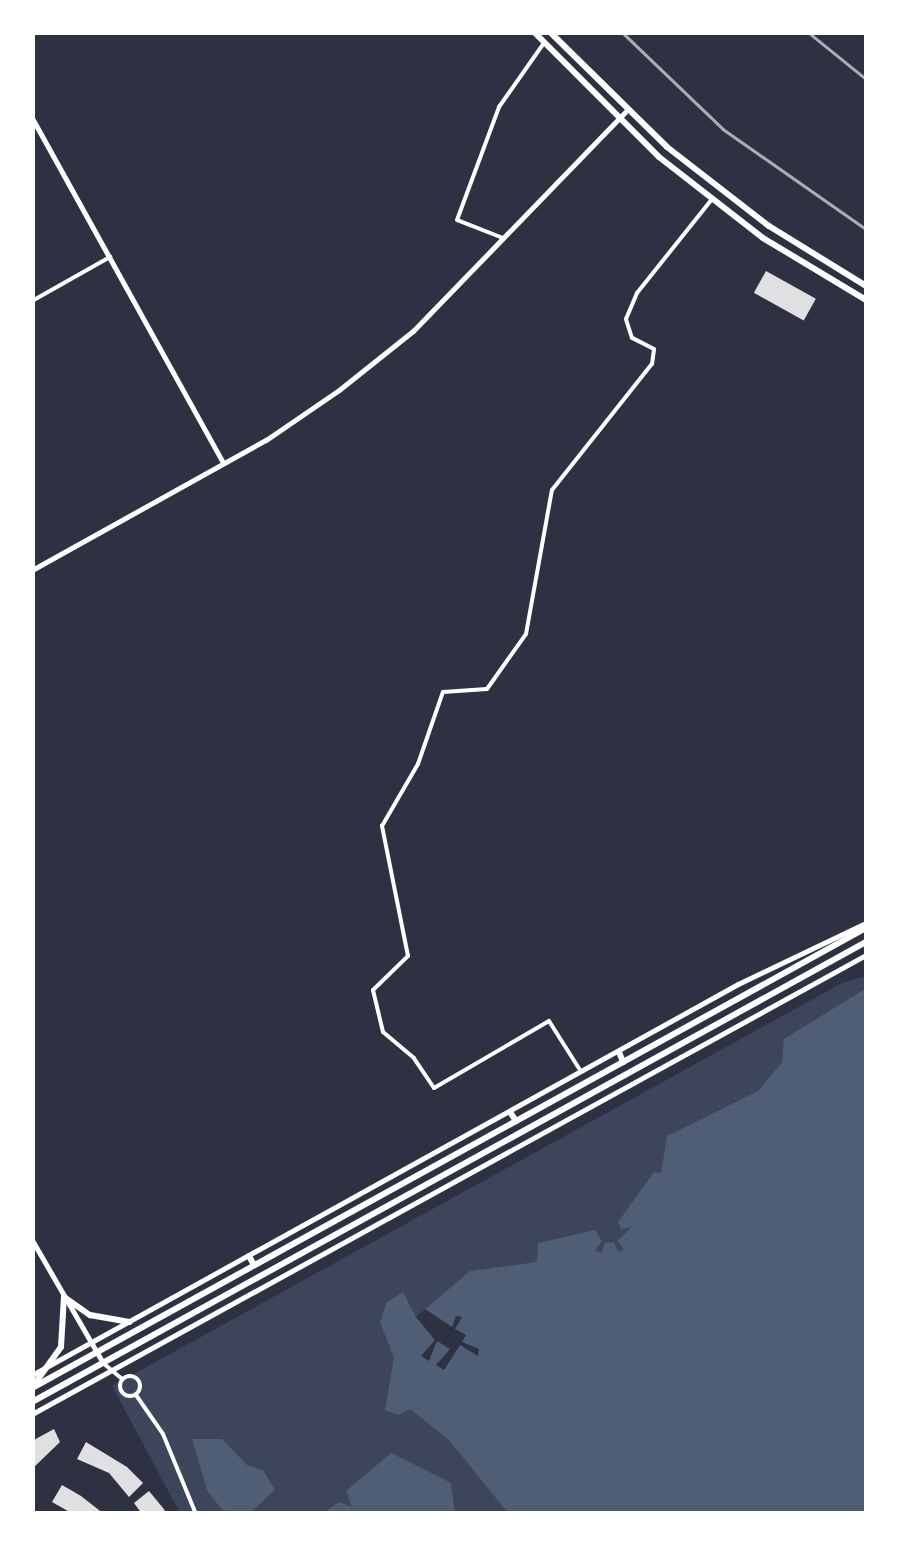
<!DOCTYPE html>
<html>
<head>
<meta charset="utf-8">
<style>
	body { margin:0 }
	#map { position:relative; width:899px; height:1546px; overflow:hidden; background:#2d3142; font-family:Lato,sans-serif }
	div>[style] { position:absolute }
	.green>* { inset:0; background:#3c4559 }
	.water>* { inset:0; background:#4f5d75 }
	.pier>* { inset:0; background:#2d3142 }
	.building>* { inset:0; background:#e0e0e3; transform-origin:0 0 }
	.minor>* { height:4px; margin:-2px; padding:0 2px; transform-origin:2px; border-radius:2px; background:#fff }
	.minor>.ring { margin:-2px; padding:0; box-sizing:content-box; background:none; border:4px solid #fff; border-radius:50% }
	.tertiary>* { height:5px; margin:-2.5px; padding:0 2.5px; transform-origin:2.5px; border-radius:2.5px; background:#fff }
	.secondary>* { height:6px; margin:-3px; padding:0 3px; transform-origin:3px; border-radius:3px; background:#fff }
	.rail>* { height:2.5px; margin:-1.25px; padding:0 1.25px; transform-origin:1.25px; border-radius:1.25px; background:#abadb3 }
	span { translate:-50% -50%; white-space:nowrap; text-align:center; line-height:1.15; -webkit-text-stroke:10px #fff; paint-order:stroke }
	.frame { position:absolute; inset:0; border:35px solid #fff; pointer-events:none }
</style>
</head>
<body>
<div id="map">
	<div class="green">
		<div style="clip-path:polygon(866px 976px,866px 1513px,180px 1513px,112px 1386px,842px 983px)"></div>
	</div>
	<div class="water">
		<div style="clip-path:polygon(865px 989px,866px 1513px,508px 1513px,449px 1440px,410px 1409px,398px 1415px,385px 1410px,394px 1358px,380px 1322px,387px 1302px,403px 1292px,416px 1317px,470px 1271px,537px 1262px,538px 1243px,595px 1230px,602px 1241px,595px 1250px,601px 1253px,605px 1243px,614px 1242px,618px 1252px,624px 1249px,617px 1241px,632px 1227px,621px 1229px,618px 1222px,654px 1172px,661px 1173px,667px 1136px,758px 1091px,782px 1062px,784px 1039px)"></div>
		<div style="clip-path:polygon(192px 1439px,222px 1439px,247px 1465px,263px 1470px,275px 1490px,250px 1513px,222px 1510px,207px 1490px)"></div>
		<div style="clip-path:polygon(391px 1453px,451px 1483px,455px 1513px,323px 1513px,339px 1502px,352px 1507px,346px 1491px)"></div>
	</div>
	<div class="pier">
		<div style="clip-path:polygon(425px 1309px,452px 1327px,456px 1316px,462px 1317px,455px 1329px,466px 1335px,462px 1342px,479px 1349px,478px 1356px,460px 1345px,444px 1370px,436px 1365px,450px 1349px,437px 1341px,429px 1361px,421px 1356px,435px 1340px,416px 1317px)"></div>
	</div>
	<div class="building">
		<div style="left:766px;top:271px;width:57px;height:25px;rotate:29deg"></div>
		<div style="clip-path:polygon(54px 1429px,60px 1442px,32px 1469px,32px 1441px)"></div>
		<div style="clip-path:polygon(86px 1442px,127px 1467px,143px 1483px,129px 1497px,109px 1473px,77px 1459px)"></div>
		<div style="clip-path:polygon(62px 1485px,81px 1496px,104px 1514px,73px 1514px,52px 1502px)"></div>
		<div style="clip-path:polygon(149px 1491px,163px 1508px,167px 1514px,142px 1514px,134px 1503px)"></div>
	</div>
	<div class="minor">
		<div style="left:503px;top:238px;width:49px;rotate:-158.6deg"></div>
		<div style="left:457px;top:220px;width:121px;rotate:-69.6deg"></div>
		<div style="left:499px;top:107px;width:78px;rotate:-54.9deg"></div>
		<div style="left:32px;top:301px;width:90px;rotate:-29.4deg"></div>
		<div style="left:580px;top:1070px;width:58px;rotate:-122.3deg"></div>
		<div style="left:549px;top:1021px;width:133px;rotate:149.8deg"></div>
		<div style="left:434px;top:1088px;width:36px;rotate:-124deg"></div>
		<div style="left:414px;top:1058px;width:40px;rotate:-140deg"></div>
		<div style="left:383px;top:1032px;width:43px;rotate:-103.4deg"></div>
		<div style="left:373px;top:990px;width:49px;rotate:-44.2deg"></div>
		<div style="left:408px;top:956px;width:133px;rotate:-101.3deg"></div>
		<div style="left:382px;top:826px;width:72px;rotate:-59.9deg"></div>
		<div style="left:418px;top:764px;width:76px;rotate:-70.9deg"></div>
		<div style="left:443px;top:692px;width:44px;rotate:-3.9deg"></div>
		<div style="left:487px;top:689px;width:67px;rotate:-54.7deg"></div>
		<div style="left:526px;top:634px;width:146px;rotate:-79.8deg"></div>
		<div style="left:552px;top:490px;width:161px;rotate:-51.6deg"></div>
		<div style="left:652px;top:364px;width:15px;rotate:-82deg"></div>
		<div style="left:654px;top:349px;width:25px;rotate:-153deg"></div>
		<div style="left:632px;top:338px;width:20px;rotate:-108deg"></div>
		<div style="left:626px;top:319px;width:28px;rotate:-67deg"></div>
		<div style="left:637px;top:293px;width:120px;rotate:-51.4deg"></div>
		<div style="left:103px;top:1363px;width:25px;rotate:40deg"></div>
		<div class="ring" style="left:120px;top:1376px;width:16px;height:16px"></div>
		<div style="left:136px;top:1395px;width:47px;rotate:55.3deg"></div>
		<div style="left:163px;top:1434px;width:87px;rotate:67.6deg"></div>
	</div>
	<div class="tertiary">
		<div style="left:32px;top:118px;width:394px;rotate:61deg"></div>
		<div style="left:32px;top:570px;width:268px;rotate:-29.1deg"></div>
		<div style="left:266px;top:440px;width:88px;rotate:-34.4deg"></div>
		<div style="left:339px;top:390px;width:95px;rotate:-38.6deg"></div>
		<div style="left:413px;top:331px;width:309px;rotate:-45.9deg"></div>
		<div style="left:32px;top:1240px;width:142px;rotate:60deg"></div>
		<div style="left:32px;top:1375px;width:807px;rotate:-28.98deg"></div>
		<div style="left:738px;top:984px;width:142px;rotate:-25.5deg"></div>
		<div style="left:32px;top:1414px;width:952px;rotate:-28.83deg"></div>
	</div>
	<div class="secondary">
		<div style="left:534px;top:32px;width:177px;rotate:45deg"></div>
		<div style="left:659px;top:157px;width:132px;rotate:37.9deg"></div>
		<div style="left:763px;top:238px;width:120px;rotate:31deg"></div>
		<div style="left:550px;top:32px;width:164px;rotate:44.5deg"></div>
		<div style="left:667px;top:147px;width:129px;rotate:37.8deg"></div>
		<div style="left:769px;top:226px;width:114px;rotate:31.7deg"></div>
		<div style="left:619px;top:1052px;width:11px;rotate:68deg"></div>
		<div style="left:510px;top:1112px;width:11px;rotate:56deg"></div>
		<div style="left:249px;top:1256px;width:10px;rotate:61deg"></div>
		<div style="left:64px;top:1297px;width:32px;rotate:35deg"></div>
		<div style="left:90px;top:1315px;width:40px;rotate:10deg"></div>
		<div style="left:36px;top:1382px;width:43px;rotate:-54.5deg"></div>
		<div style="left:61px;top:1347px;width:50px;rotate:-86.6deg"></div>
		<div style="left:32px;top:1388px;width:952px;rotate:-28.88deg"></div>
		<div style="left:32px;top:1402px;width:952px;rotate:-28.88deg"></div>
	</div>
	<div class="rail">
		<div style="left:622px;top:32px;width:140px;rotate:43.8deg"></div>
		<div style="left:723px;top:129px;width:174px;rotate:35deg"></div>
		<div style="left:808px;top:32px;width:75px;rotate:39deg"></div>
	</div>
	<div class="frame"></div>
</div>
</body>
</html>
